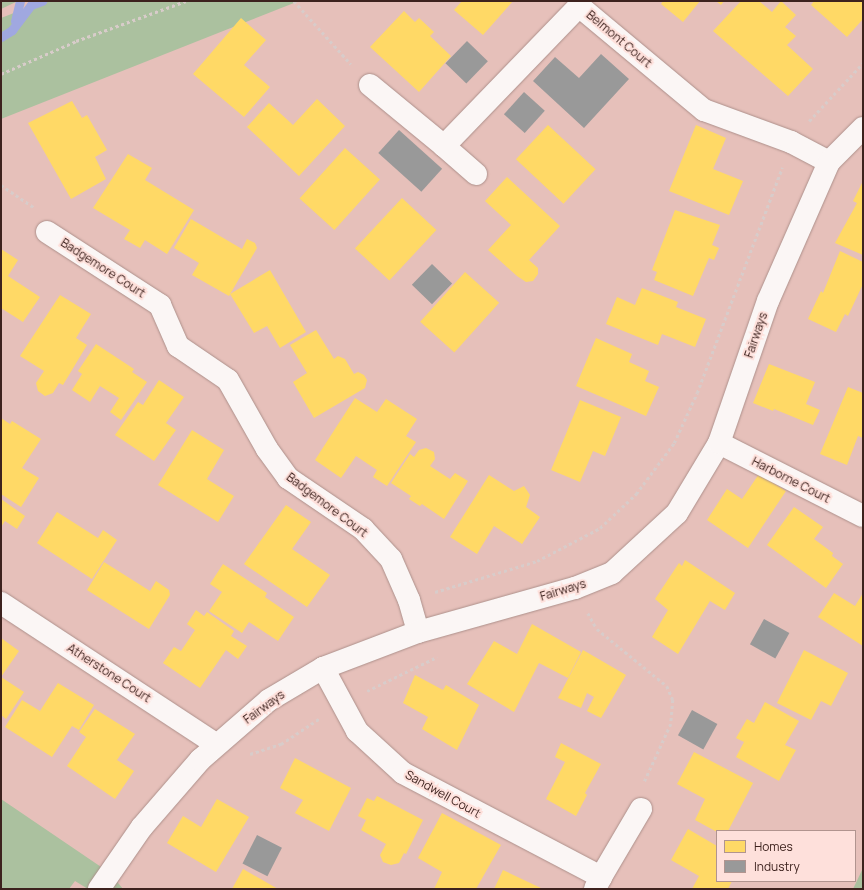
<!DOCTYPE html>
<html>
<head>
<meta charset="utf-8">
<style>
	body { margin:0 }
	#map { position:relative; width:864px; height:890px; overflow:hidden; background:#e6c0ba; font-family:Manrope,sans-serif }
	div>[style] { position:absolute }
	.green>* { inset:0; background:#abc19f }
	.homes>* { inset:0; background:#ffd966; transform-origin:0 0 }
	.industry>* { inset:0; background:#999; transform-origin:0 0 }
	.stream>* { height:9px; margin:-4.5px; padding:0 4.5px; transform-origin:4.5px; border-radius:4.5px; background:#a0a8e0 }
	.path>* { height:2.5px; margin-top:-1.25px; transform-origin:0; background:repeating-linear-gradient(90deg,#d8ccca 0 3px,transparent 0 6px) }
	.roads { filter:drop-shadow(0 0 1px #ad908b) drop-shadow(0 0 1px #ad908b) }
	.minor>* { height:22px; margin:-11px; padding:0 11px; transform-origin:11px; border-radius:11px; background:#fbf6f5 }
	span { translate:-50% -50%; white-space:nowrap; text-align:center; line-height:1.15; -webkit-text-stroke:4px #fee0db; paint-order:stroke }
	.street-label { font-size:12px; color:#3d221e }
	.frame { position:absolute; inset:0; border:2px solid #3d221e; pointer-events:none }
	.legend { position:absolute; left:716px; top:830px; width:140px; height:52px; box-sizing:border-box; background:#fee0db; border:1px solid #b1948f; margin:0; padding:5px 7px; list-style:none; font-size:12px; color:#3d221e }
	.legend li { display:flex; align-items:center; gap:8px; height:20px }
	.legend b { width:20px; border:1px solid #b1948f }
</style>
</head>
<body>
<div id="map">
	<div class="green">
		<div style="clip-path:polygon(1px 1px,18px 1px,1px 9px)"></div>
		<div style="clip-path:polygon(45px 1px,299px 1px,1px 119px,1px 18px)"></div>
		<div style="clip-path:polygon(1px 799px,110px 873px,123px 889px,88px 889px,75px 881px,69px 889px,1px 889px)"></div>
		<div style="clip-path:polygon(863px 868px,863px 889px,853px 889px)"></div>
	</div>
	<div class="homes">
		<div style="clip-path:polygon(462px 1px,513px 1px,483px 35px,454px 10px)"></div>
		<div style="clip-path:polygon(663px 1px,700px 1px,683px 22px,661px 4px)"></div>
		<div style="clip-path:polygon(716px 1px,724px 1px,721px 5px)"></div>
		<div style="clip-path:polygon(741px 1px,759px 1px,772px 12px,781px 1px,796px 15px,785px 27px,796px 36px,787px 45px,813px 69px,788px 96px,713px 31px)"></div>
		<div style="clip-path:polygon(814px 1px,863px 1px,863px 19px,847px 37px,811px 5px)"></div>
		<div style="clip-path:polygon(404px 11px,415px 22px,419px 18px,434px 32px,430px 36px,451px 56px,419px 92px,370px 47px)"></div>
		<div style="clip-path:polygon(241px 18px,266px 40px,244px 65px,270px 87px,244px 117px,193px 74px)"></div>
		<div style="clip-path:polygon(317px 99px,345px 126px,299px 176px,247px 127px,269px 103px,293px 125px)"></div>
		<div style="clip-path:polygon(72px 101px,82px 118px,87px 115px,107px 150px,95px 157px,106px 179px,71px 199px,28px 123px)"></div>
		<div style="left:548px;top:125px;width:65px;height:47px;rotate:43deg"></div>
		<div style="clip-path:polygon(696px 125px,726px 138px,713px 169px,743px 181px,729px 215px,669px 191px)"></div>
		<div style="left:345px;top:148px;width:47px;height:68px;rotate:42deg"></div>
		<div style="clip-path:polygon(128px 154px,152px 168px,145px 180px,194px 210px,167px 254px,145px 240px,140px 248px,124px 239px,130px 230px,93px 208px)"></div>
		<div style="clip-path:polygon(507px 177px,560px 226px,529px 260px,538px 268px,538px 274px,533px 281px,526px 282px,517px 276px,488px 250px,511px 225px,485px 201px)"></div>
		<div style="clip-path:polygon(863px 181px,863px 255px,835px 243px,857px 203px,853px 201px)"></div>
		<div style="left:402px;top:198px;width:47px;height:69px;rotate:43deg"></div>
		<div style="clip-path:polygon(675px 210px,720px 225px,712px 245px,719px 248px,714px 260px,709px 258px,693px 296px,654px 280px,657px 272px,652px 270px)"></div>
		<div style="clip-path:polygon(191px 219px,242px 249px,247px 239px,255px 243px,257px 248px,229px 296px,192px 275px,199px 263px,174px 248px)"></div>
		<div style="clip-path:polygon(1px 249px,18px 260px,8px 276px,40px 297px,23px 322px,1px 308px)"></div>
		<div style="clip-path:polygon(840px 251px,863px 262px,863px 284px,848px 316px,845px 314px,836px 332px,808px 319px,821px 291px,823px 293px)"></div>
		<div style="clip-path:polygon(270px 270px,306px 332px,280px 348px,267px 326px,254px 333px,230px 294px)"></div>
		<div style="left:465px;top:272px;width:46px;height:67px;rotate:42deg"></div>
		<div style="clip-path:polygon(642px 288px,678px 302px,676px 307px,706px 319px,695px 347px,662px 334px,658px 345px,606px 324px,617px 297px,635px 305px)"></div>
		<div style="clip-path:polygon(60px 295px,91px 314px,76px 338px,87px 345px,63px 385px,59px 383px,53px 393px,45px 396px,38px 391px,36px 383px,44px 371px,20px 356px)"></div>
		<div style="clip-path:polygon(316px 330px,334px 359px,338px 356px,345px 359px,354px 374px,358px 372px,364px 375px,367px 380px,365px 388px,314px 418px,293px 382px,307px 373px,290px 345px)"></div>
		<div style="clip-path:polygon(596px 338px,632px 354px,629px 362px,649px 371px,645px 381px,659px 387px,646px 416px,576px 386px)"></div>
		<div style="clip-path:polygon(96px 344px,134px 369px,132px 372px,147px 382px,121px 420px,110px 412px,119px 398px,100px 386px,90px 402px,72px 390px,82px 374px,78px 371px)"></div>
		<div style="clip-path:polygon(769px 364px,815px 382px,806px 404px,820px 410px,813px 425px,774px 409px,773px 411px,753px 403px)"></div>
		<div style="clip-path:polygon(159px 380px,184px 397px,166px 423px,176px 430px,154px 461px,115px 435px,138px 402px,143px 405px)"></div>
		<div style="clip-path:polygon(848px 387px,863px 393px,863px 438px,858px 436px,847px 465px,820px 454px)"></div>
		<div style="clip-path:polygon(355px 398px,377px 412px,386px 399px,417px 419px,406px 436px,416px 442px,387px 486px,373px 477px,377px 470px,356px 456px,341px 478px,315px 460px)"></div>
		<div style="clip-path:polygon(580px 400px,621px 417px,605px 456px,593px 451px,580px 482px,551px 470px)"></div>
		<div style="clip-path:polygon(1px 418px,10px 424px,12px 421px,41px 439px,22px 468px,39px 478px,21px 507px,1px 494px)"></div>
		<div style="clip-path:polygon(192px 430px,224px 450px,207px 479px,234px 496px,218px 522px,158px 485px)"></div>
		<div style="clip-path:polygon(426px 448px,434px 452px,435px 459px,430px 466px,450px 479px,455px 473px,468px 481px,444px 519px,422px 504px,420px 506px,409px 499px,411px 496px,391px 483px,410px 454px,414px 457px,419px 450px)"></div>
		<div style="clip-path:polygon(759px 474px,786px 491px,748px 548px,707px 520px,727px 489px,742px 499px)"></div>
		<div style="clip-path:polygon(489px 475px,514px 491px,524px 486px,530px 495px,526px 507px,540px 517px,522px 544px,494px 526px,477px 554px,450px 537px)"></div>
		<div style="clip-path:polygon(1px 499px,25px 516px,17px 529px,5px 521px,1px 527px)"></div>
		<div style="clip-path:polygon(286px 505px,311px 522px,292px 549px,330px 575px,307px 607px,244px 564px)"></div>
		<div style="clip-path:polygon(794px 507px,823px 527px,814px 539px,833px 553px,832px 556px,843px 564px,826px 588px,767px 545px)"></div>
		<div style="clip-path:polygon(57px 512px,98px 538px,103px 530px,117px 540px,92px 579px,37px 543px)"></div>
		<div style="clip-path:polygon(685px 560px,735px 593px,725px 610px,710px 601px,678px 654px,652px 637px,668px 610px,655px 599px,679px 563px,682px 566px)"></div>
		<div style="clip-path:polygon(104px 562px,150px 591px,156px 581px,169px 590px,170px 595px,149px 629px,87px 590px)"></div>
		<div style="clip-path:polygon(223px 564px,267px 593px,265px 597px,294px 617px,278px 641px,249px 622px,242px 633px,209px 611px,222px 592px,210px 584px)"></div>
		<div style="clip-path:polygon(834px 593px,855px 606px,863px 593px,863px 646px,818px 617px)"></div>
		<div style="clip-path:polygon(196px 610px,204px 616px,207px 612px,234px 631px,231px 636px,247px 646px,238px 659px,226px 650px,200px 688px,163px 663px,174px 647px,181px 651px,195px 630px,187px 624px)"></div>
		<div style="clip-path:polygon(532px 624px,581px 652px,568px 678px,539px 663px,514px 712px,467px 684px,494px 641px,517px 654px)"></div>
		<div style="clip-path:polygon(1px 638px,19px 651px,1px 677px,24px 692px,6px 719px,1px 715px)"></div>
		<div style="clip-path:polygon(583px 650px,626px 675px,601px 718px,587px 711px,594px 697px,587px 693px,581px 708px,558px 698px)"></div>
		<div style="clip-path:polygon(804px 650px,848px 673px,831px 706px,821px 701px,811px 720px,777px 703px)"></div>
		<div style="clip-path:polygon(415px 675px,443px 690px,446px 685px,479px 705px,457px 750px,422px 729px,428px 717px,403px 703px)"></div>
		<div style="clip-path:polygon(58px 683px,94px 705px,79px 730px,72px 726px,52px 757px,5px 727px,22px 700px,40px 711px)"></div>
		<div style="clip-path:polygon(765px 702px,799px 721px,785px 745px,796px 750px,779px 781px,736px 757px,744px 742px,736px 738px,747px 719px,754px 723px)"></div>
		<div style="clip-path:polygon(95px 709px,135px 734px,117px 760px,134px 771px,115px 799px,67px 766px,86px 737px,79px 732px)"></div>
		<div style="clip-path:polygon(561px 743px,601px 764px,585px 793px,587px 795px,576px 816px,546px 799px,565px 762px,555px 757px)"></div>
		<div style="clip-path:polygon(694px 752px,753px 783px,728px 831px,717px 832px,695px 820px,705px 799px,677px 784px)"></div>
		<div style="clip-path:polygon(295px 758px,351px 788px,329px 831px,295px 813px,303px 800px,280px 788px)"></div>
		<div style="clip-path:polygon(377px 796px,423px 820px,406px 854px,404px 853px,399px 863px,391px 865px,383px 862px,380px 855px,386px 844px,361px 830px,366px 820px,358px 816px,367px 798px,374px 801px)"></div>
		<div style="clip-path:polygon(217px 799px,249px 817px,216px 872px,167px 843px,183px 816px,201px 827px)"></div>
		<div style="clip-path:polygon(442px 813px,501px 845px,476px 889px,434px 889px,442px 872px,418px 858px)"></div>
		<div style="clip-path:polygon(688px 829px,717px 846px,717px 881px,732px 881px,728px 889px,692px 889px,699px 876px,671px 860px)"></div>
		<div style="clip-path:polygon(243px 869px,278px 889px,232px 889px)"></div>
		<div style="clip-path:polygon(503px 870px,543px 889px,494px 889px)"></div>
	</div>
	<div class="industry">
		<div style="left:467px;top:41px;width:29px;height:31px;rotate:44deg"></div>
		<div style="clip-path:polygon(601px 54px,629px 79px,584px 128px,533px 81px,555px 57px,579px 78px)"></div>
		<div style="left:524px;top:92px;width:28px;height:30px;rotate:42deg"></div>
		<div style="left:399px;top:130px;width:58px;height:31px;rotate:42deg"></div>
		<div style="left:432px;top:264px;width:28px;height:29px;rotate:44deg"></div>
		<div style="left:764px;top:619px;width:29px;height:29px;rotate:29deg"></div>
		<div style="left:692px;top:710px;width:29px;height:29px;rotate:29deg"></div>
		<div style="left:257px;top:835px;width:28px;height:32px;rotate:27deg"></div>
	</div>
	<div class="stream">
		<div style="left:15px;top:21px;width:21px;rotate:-76deg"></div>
		<div style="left:1px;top:37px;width:13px;rotate:-32deg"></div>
		<div style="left:12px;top:30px;width:31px;rotate:-53deg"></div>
		<div style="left:31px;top:5px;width:12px;rotate:-20deg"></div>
	</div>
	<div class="path">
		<div style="left:294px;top:1px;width:85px;rotate:47.9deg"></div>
		<div style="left:1px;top:74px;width:82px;rotate:-23.7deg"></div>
		<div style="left:76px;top:41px;width:117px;rotate:-20deg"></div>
		<div style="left:809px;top:121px;width:79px;rotate:-47deg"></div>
		<div style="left:1px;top:185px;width:41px;rotate:34.1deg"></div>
		<div style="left:435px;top:592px;width:107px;rotate:-16.9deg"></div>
		<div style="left:537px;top:561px;width:71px;rotate:-27.6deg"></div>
		<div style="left:600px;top:528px;width:50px;rotate:-43.4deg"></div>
		<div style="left:636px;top:494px;width:64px;rotate:-53.3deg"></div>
		<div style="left:674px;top:443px;width:55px;rotate:-65.3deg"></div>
		<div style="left:697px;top:393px;width:241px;rotate:-69.3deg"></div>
		<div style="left:588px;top:613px;width:18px;rotate:61deg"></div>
		<div style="left:597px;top:629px;width:90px;rotate:39.2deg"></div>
		<div style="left:667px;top:686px;width:15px;rotate:67deg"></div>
		<div style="left:673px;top:700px;width:24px;rotate:95deg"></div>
		<div style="left:671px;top:724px;width:65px;rotate:114.6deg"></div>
		<div style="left:367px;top:691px;width:78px;rotate:-25.9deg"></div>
		<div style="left:250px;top:754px;width:33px;rotate:-18deg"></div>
		<div style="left:281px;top:744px;width:47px;rotate:-33.7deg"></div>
	</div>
	<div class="roads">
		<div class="minor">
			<div style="left:370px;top:85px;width:96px;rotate:39.5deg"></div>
			<div style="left:476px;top:174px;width:43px;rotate:-138.8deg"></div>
			<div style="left:444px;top:146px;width:194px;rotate:-46deg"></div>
			<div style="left:579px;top:6px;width:163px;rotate:39.8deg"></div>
			<div style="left:704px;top:110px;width:93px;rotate:20.2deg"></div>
			<div style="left:791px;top:142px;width:43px;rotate:27.8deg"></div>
			<div style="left:47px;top:232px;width:135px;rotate:32.9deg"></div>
			<div style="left:160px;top:305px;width:45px;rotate:66.3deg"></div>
			<div style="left:178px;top:346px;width:60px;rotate:34.2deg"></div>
			<div style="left:228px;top:380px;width:79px;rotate:60.5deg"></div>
			<div style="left:267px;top:449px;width:36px;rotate:54deg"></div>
			<div style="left:288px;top:478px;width:91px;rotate:34.2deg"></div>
			<div style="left:363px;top:529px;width:41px;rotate:47deg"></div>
			<div style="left:391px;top:559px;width:45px;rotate:66.3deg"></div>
			<div style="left:409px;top:600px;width:33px;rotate:74deg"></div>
			<div style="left:719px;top:443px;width:161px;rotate:26.9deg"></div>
			<div style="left:1px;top:603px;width:257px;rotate:33.3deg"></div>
			<div style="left:323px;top:668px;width:72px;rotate:61.6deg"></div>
			<div style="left:357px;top:731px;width:62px;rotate:42.4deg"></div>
			<div style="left:403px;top:773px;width:224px;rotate:27.7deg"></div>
			<div style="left:601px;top:877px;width:13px;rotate:117deg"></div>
			<div style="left:601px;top:877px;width:79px;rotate:-59.5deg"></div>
			<div style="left:99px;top:889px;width:75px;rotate:-55.3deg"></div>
			<div style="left:142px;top:827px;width:89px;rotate:-49.1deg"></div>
			<div style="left:200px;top:760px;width:91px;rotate:-41deg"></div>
			<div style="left:269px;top:700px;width:63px;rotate:-30.7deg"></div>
			<div style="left:323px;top:668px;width:102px;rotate:-20.8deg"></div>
			<div style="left:418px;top:632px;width:163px;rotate:-15.7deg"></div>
			<div style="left:575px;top:588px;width:40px;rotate:-22deg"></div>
			<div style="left:612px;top:573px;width:88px;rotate:-42.7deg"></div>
			<div style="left:677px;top:513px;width:82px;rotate:-59deg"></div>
			<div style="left:719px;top:443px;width:150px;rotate:-71deg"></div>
			<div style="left:768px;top:301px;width:152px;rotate:-66.3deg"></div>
			<div style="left:829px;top:162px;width:48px;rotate:-45deg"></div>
		</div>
	</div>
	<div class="street-label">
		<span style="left:619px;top:39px;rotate:40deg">Belmont Court</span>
		<span style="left:103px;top:268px;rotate:33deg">Badgemore Court</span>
		<span style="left:756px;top:335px;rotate:-71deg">Fairways</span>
		<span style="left:791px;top:480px;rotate:27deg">Harborne Court</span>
		<span style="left:327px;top:505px;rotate:37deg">Badgemore Court</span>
		<span style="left:563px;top:590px;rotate:-17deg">Fairways</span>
		<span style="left:109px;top:673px;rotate:33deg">Atherstone Court</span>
		<span style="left:264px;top:707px;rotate:-36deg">Fairways</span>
		<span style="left:443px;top:794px;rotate:29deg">Sandwell Court</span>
	</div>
	<div class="frame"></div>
	<ul class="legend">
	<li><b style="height:11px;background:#ffd966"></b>Homes</li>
	<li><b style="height:11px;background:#999"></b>Industry</li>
	</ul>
</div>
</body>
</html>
